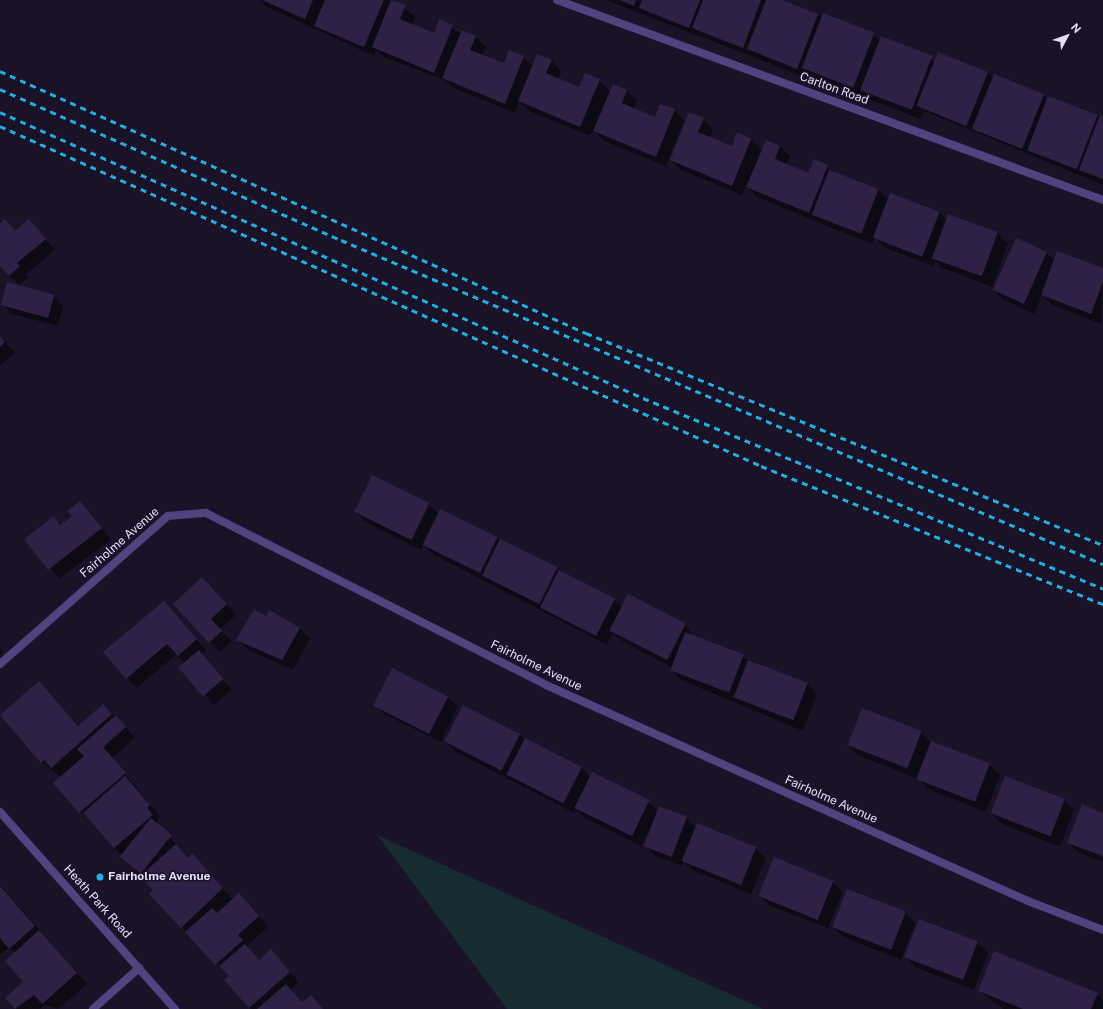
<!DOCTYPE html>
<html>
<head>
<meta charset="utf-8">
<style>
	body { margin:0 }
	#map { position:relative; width:1103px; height:1009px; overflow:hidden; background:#1a1327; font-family:"Public Sans",sans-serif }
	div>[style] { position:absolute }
	.green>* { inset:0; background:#162c30 }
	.shadow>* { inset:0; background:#0007 }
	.building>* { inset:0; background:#2f2145; transform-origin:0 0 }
	.minor>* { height:8px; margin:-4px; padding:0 4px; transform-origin:4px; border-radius:4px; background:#504380 }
	.tertiary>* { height:8px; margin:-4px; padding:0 4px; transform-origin:4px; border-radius:4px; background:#504380 }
	.rail>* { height:3px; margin-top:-1.5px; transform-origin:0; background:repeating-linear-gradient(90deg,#1eafe5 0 6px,transparent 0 11px) }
	.dots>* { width:11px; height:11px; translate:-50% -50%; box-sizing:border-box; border:2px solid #1a1327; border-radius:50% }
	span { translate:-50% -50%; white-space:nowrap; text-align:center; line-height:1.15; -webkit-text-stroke:3px #1a1327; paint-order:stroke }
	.street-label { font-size:12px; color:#e5dcfb }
	.poi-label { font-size:12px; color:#e5dcfb; font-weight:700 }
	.left { translate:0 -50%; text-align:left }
	.north { position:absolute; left:1047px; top:16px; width:40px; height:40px; -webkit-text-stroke:3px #1a1327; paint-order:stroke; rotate:49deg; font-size:11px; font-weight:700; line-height:16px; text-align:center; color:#e5dcfb }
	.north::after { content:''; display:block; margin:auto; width:14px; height:18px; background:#e5dcfb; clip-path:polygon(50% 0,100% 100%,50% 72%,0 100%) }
</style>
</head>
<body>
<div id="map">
	<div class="green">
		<div style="clip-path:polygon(377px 835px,763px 1009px,507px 1009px)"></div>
	</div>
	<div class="shadow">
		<div style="clip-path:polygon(260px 0,392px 0,415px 16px,412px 25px,434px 34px,440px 20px,461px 34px,476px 37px,486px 47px,482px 56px,505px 65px,523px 57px,533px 67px,551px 60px,561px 71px,558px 79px,580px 89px,599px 80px,610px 92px,627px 91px,637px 101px,633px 109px,656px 118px,674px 110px,684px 120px,666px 166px,604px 141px,593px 130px,590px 136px,529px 111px,519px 102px,515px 113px,453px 88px,445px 80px,383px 57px,376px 50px,374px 56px,267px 7px)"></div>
		<div style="clip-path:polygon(606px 0,780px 0,935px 61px,988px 72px,994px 78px,1103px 118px,1103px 185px,924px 111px,920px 119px,871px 100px,864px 94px,863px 97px,809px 74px,807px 78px)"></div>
		<div style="clip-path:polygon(703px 119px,713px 129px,710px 138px,732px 147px,751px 139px,762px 151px,780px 146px,790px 156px,786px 165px,809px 174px,814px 161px,835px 174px,879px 190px,889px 200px,940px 213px,947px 220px,997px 233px,1008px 243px,992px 287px,943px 268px,935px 261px,934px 266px,885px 248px,875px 238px,873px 244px,824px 225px,757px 197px,746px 186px,742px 195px,681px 170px,671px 160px)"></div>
		<div style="clip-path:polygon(0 221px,5px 221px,16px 232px,29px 221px,55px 250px,26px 274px,29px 277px,19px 285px,0 266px)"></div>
		<div style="clip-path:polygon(1046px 253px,1055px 261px,1103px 269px,1101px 324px,1052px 305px,1042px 295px,1034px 314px,1004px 300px,994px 290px)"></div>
		<div style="clip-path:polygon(53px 296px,63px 306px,58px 326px,12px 314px,2px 304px)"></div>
		<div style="clip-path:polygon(0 336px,15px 353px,0 365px)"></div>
		<div style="clip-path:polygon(372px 476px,428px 504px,439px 514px,441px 510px,556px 568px,615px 600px,623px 608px,685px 624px,694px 636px,807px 684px,817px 694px,803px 731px,681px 680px,671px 670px,672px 667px,622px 641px,613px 633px,607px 645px,434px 555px,423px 545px,421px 550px,365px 522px,355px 511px)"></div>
		<div style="clip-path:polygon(80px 503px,111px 539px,59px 579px,25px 540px,54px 517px,62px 525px,73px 516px)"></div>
		<div style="clip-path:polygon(212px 588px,236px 615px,220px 630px,232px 641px,220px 652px,210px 642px)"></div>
		<div style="clip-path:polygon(164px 602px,206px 650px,201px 654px,232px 690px,213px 705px,177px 654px,137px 688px,127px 678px)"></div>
		<div style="clip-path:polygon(267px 617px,299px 628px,310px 638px,293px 670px,248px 650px,238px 640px)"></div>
		<div style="clip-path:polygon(0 647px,4px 652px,0 655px)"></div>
		<div style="clip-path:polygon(392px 669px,448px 697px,458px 707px,441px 742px,384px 714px,374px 704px)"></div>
		<div style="clip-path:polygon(39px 683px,79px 726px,103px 705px,126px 727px,135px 738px,112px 758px,160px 816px,157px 819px,160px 827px,189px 858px,203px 865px,233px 900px,249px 905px,268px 927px,247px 946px,251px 952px,259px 960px,281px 961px,299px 982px,291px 990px,303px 1003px,311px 996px,323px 1009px,251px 1009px,226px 981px,230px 977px,182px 928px,151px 894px,154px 890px,54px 783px,61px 777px,42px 762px)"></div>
		<div style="clip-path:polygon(921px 732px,931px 742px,990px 765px,1000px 775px,986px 812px,928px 789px,918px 779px,859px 756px,849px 746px)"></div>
		<div style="clip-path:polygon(519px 735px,581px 767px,590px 777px,648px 801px,658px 811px,659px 808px,687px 818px,696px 828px,755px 848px,766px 858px,751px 894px,694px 871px,684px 862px,682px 866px,655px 856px,645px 845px,651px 829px,641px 846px,585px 818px,576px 809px,574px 813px,456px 752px,446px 742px)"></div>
		<div style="clip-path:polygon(1064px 800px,1074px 810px,1060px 847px,1002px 824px,992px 814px)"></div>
		<div style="clip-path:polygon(1103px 814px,1103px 855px,1079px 846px,1103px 858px,1103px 862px,1078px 852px,1068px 842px)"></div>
		<div style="clip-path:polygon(833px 882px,843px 892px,828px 928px,770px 906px,760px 896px)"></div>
		<div style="clip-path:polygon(0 885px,87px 984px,58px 1009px,45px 1005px,40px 1009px,17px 1009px,7px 998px,25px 982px,15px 953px,10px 948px,0 954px)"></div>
		<div style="clip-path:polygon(905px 913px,915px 923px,901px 960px,843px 937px,833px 927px)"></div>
		<div style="clip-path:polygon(920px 921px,978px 943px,988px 953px,974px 990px,915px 967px,905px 957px)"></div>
		<div style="clip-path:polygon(979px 991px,1097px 994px,1103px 1000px,1103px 1009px,1003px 1009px)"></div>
	</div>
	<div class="building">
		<div style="clip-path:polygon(262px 0,313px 0,305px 19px)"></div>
		<div style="clip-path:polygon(325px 0,384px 0,364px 47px,314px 26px)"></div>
		<div style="clip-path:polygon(391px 0,406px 5px,400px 19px,434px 33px,439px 19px,453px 25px,434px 73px,372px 47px)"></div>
		<div style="clip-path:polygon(620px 0,636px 0,634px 6px)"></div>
		<div style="clip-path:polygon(642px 0,700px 0,689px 28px,639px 8px)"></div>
		<div style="clip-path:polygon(703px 0,761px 0,743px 48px,692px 28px)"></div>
		<div style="clip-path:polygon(766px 0,782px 0,818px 14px,797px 69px,747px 49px)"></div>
		<div style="left:823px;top:13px;width:55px;height:59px;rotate:21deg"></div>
		<div style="clip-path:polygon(462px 30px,476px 36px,470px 50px,504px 63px,509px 50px,524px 56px,505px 104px,442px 78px)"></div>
		<div style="left:881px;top:36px;width:55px;height:58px;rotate:21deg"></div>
		<div style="left:938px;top:52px;width:54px;height:58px;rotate:22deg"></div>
		<div style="clip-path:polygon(537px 54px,552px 60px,546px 73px,579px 87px,585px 73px,600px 79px,580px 127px,518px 101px)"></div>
		<div style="left:994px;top:74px;width:54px;height:59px;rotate:22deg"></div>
		<div style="clip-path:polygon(613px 84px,627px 90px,622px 103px,655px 117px,660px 104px,675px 109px,656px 157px,593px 131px)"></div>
		<div style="left:1048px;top:96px;width:53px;height:58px;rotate:21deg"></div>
		<div style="clip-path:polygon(689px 112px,704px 118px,698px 132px,732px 146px,737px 132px,751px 139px,732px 186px,670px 160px)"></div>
		<div style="clip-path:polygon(1100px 115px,1103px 117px,1103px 179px,1079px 170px)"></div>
		<div style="clip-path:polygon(766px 140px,780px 146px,775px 159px,808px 173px,814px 159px,828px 165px,809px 213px,746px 187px)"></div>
		<div style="left:829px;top:170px;width:53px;height:48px;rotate:21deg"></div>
		<div style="left:890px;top:193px;width:53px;height:48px;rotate:21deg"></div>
		<div style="left:948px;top:214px;width:53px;height:47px;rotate:20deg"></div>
		<div style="clip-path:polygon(5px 219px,15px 231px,29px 219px,46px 239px,17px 263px,20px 266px,9px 276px,0 266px,0 223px)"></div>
		<div style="left:1016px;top:238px;width:34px;height:57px;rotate:24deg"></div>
		<div style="clip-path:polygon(1057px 251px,1103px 268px,1103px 281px,1091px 314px,1041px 295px)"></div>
		<div style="left:7px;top:282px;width:49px;height:24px;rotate:15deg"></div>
		<div style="clip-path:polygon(0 336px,5px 342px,0 347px)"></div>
		<div style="left:372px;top:475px;width:64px;height:41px;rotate:26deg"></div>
		<div style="clip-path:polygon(80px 501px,102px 528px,48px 570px,24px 539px,54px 516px,60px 525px,72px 516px,67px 511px)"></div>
		<div style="left:440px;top:509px;width:64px;height:40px;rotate:26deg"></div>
		<div style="left:500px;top:539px;width:64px;height:41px;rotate:26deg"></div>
		<div style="left:559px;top:570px;width:63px;height:42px;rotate:27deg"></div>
		<div style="clip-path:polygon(202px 577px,227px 604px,211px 619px,222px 631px,209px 643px,173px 604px)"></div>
		<div style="left:628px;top:594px;width:65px;height:41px;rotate:27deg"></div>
		<div style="clip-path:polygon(164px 601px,197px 639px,178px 656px,167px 644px,126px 679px,103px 652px)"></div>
		<div style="clip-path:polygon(254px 609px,266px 616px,269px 610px,300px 628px,282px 660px,236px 640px)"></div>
		<div style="left:685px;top:632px;width:63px;height:41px;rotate:21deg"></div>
		<div style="left:199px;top:650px;width:38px;height:27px;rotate:50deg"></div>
		<div style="left:748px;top:660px;width:64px;height:40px;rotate:21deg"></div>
		<div style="left:392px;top:668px;width:63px;height:42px;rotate:27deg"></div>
		<div style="clip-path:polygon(39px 681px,78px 726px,103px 704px,112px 714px,51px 768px,44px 760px,41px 763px,0 715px)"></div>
		<div style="left:463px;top:705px;width:64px;height:41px;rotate:27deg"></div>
		<div style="left:862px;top:708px;width:64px;height:40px;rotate:21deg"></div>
		<div style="clip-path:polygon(116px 715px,126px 727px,103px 747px,126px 773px,79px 813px,53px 783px,84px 756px,77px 749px)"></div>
		<div style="left:525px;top:738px;width:64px;height:41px;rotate:27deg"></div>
		<div style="left:931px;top:741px;width:63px;height:41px;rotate:21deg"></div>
		<div style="left:592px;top:772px;width:64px;height:40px;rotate:26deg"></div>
		<div style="clip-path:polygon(125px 776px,150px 805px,147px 808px,153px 815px,114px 848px,83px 813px)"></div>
		<div style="left:1005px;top:776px;width:64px;height:40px;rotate:21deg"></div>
		<div style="clip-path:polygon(1082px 804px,1103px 813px,1103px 856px,1067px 843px)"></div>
		<div style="left:659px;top:806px;width:30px;height:43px;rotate:21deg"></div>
		<div style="left:151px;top:818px;width:27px;height:50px;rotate:39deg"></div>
		<div style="left:697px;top:823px;width:64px;height:41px;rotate:22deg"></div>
		<div style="clip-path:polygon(176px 844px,188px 858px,193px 854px,223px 888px,181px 928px,149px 894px,153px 890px,140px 876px)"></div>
		<div style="left:774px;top:857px;width:64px;height:42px;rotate:22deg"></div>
		<div style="clip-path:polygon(0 886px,35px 926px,9px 949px,0 938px)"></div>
		<div style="left:847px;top:889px;width:63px;height:41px;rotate:21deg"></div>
		<div style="clip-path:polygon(239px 893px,259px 916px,238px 935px,243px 940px,215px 965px,185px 932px,212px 908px,217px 913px)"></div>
		<div style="left:919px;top:919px;width:63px;height:41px;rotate:21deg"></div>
		<div style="clip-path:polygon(39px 930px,77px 973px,42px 1004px,34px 995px,15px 1009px,5px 998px,23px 982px,5px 961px)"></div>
		<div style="clip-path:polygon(245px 944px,259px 960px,271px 949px,290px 972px,249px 1008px,224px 980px,229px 976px,219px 966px)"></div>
		<div style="clip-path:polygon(994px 951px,1098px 993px,1091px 1009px,1023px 1009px,978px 991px)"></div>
		<div style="clip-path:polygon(286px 984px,302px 1002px,311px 995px,323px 1009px,257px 1009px)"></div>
	</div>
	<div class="minor">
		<div style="left:557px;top:0;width:581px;rotate:20.12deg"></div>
		<div style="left:0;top:664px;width:224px;rotate:-41.4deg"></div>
		<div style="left:168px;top:516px;width:38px;rotate:-5deg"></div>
		<div style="left:206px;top:513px;width:381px;rotate:26.8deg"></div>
		<div style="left:546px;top:685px;width:528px;rotate:24.14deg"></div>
		<div style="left:1028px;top:901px;width:80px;rotate:21.1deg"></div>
		<div style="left:93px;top:1009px;width:62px;rotate:-41.7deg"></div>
	</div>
	<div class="tertiary">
		<div style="left:0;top:812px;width:264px;rotate:48.4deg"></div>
	</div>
	<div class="rail">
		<div style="left:0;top:71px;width:642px;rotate:24.09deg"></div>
		<div style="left:586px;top:333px;width:559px;rotate:22.3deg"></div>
		<div style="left:0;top:89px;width:373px;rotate:23.9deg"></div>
		<div style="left:341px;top:240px;width:828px;rotate:23.04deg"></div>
		<div style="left:0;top:112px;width:704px;rotate:23.98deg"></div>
		<div style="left:643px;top:398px;width:498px;rotate:22.5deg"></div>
		<div style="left:0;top:126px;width:833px;rotate:24.07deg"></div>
		<div style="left:761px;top:466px;width:369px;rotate:22deg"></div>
	</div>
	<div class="dots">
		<div style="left:100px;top:877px;background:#1eafe5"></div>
	</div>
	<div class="street-label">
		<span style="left:834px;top:89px;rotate:20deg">Carlton Road</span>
		<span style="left:120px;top:543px;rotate:-41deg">Fairholme Avenue</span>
		<span style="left:536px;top:666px;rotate:26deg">Fairholme Avenue</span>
		<span style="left:831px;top:800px;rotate:24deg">Fairholme Avenue</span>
		<span style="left:97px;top:902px;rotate:48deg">Heath Park Road</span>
	</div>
	<div class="poi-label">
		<span class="left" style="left:108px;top:877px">Fairholme Avenue</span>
	</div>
	<div class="north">N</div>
</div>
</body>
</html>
